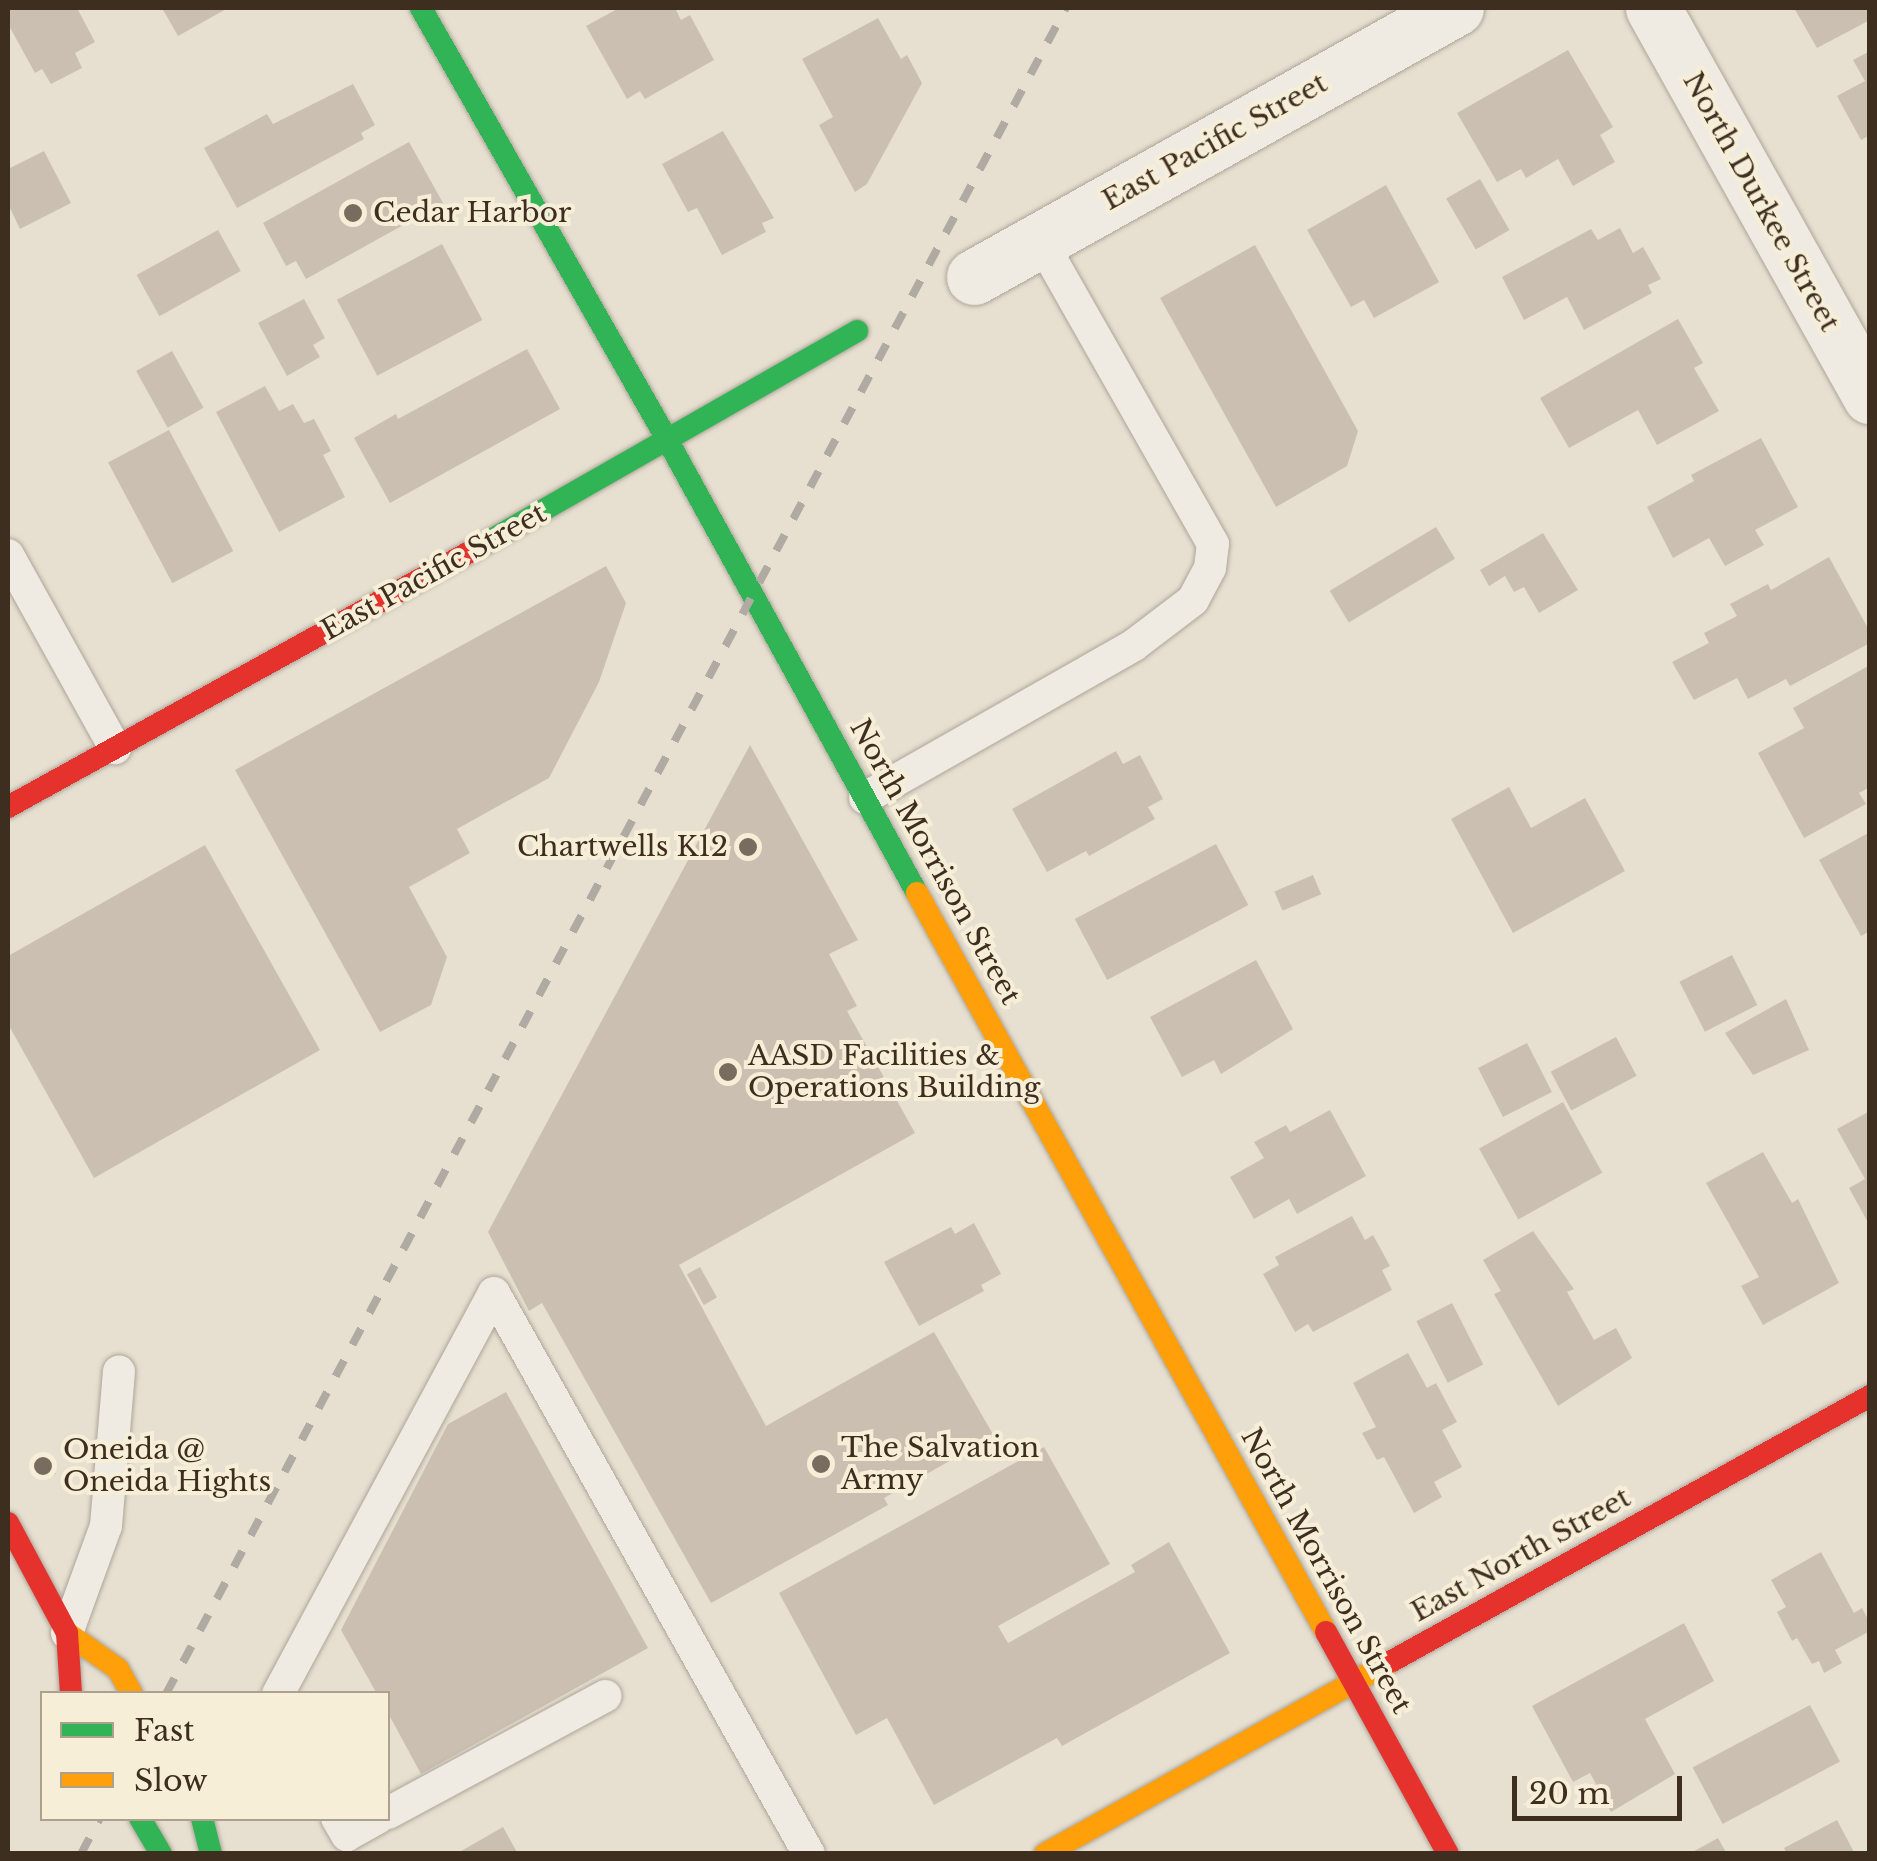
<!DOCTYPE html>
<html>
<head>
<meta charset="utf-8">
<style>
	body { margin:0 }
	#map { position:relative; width:1877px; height:1861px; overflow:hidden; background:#e7e0d1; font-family:"Libre Baskerville",serif }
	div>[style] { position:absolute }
	.building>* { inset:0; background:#cbbfb2; transform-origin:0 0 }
	.roads { filter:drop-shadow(0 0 2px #ada599) drop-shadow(0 0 2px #ada599) }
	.lane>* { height:32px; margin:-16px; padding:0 16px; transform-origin:16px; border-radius:16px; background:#efebe3 }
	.street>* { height:55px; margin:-27.5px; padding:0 27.5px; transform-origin:27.5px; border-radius:27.5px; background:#efebe3 }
	.fast>* { height:22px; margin:-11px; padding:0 11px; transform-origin:11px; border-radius:11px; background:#30b455 }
	.slow>* { height:22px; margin:-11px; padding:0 11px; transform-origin:11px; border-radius:11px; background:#ff9f0a }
	.jam>* { height:22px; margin:-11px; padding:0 11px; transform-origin:11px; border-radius:11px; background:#e5322d }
	.rail>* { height:8px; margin-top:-4px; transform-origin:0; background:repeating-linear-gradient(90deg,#afaaa2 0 18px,transparent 0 36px) }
	.dots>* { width:28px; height:28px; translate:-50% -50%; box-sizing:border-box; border:5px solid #f7eed8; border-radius:50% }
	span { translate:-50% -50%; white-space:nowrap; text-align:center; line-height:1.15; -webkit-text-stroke:8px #f7eed8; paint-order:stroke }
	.street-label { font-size:28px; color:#3d2e20 }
	.poi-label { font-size:28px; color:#3d2e20 }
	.left { translate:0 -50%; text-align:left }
	.right { translate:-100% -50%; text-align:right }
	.frame { position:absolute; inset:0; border:10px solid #3d2e20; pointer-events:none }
	.legend { position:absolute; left:40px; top:1691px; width:350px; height:130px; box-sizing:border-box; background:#f7eed8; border:2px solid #ada18e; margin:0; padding:12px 18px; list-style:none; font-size:30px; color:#3d2e20 }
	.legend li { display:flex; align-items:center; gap:20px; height:50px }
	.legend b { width:50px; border:2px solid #ada18e }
	.scale { position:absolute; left:1512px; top:1776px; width:170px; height:45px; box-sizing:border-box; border:5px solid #3d2e20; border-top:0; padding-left:12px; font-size:30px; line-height:35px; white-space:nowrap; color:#3d2e20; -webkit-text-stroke:8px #f7eed8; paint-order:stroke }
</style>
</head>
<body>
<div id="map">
	<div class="building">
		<div style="clip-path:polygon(8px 8px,77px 8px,95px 42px,75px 53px,82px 68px,51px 84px,42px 69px,35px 73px,8px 24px)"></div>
		<div style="clip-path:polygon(162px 8px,228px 8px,178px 36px)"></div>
		<div style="clip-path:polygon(619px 8px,675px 8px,681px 20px,690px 15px,714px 60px,645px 99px,640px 91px,627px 99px,586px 26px)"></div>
		<div style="clip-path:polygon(1794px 8px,1870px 8px,1870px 20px,1817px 48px)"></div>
		<div style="clip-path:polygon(878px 18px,901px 59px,907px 55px,922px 83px,867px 184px,855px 192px,819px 125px,833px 117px,802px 59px)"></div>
		<div style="clip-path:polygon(1568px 50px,1613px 127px,1600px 135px,1615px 162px,1573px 186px,1558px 159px,1526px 178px,1521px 169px,1497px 182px,1457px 113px)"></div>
		<div style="clip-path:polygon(1870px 51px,1870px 135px,1861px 140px,1837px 96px,1865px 81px,1853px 60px)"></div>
		<div style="clip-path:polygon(353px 84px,375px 125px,361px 133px,364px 139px,237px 208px,204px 148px,267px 114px,273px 124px)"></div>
		<div style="clip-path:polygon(723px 131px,774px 218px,762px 223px,766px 232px,722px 255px,697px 208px,688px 212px,662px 164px)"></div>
		<div style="clip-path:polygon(409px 142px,443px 203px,306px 279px,296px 261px,286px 266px,263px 223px)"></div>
		<div style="clip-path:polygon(44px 151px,71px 203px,20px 229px,8px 204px,8px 169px)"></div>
		<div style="left:1480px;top:179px;width:59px;height:39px;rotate:60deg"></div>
		<div style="clip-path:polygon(1386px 185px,1439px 282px,1374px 318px,1364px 300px,1351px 307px,1307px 230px)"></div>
		<div style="clip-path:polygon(1620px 228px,1633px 253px,1643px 247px,1661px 279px,1648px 285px,1652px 293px,1584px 330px,1567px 297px,1524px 320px,1502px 277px,1591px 229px,1598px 240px)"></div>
		<div style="left:218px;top:230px;width:47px;height:93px;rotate:61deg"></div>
		<div style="left:442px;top:244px;width:86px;height:119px;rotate:62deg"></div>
		<div style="clip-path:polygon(1255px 245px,1358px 431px,1347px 466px,1276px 507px,1160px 298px)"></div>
		<div style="clip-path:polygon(304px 299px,325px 338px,313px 345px,320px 357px,287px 376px,258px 323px)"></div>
		<div style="clip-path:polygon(1678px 319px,1703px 363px,1694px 368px,1719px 411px,1657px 445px,1638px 410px,1569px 448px,1540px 398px)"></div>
		<div style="clip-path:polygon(527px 349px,560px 409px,390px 503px,354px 438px,396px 414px,398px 419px)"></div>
		<div style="left:172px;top:351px;width:65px;height:41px;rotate:61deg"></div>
		<div style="clip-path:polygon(265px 386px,279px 411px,293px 404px,304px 423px,314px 419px,331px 451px,323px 455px,345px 497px,279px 532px,216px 412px)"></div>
		<div style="left:169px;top:430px;width:137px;height:69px;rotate:62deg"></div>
		<div style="clip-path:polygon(1761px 438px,1798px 507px,1755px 530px,1764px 545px,1725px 566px,1709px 538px,1673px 558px,1647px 507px,1694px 481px,1691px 475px)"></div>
		<div style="left:1436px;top:527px;width:37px;height:124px;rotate:59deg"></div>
		<div style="clip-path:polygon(1543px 533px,1578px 590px,1539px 613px,1524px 587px,1514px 592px,1505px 576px,1489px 586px,1480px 570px)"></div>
		<div style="clip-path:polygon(1829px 557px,1870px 632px,1870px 643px,1790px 686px,1786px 679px,1748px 699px,1737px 678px,1694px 700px,1672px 662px,1709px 643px,1704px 633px,1737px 616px,1730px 604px,1768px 584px,1771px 590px)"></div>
		<div style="clip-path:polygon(606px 566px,626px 603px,599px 682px,549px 778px,457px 829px,470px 853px,409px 887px,447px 957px,431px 1005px,380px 1032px,235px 770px)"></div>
		<div style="clip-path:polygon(1870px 665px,1870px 787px,1859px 793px,1866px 804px,1804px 838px,1758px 753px,1804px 728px,1793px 708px)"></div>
		<div style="clip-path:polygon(750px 745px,858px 940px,829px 954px,857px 1006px,847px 1011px,915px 1133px,679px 1265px,766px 1426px,934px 1332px,994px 1436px,884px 1498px,888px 1505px,711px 1603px,542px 1303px,529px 1311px,488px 1232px)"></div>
		<div style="clip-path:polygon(1116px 751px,1123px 764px,1140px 755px,1163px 799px,1148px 807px,1155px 819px,1089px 856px,1086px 851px,1047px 872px,1012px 809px)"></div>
		<div style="clip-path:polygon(1509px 787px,1531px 828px,1585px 798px,1625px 871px,1513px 933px,1451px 819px)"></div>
		<div style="clip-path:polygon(1870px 832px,1870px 931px,1861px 936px,1819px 860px)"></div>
		<div style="left:1216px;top:844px;width:69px;height:160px;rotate:62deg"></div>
		<div style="clip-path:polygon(205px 845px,320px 1050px,94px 1178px,8px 1024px,8px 956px)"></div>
		<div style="left:1313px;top:875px;width:21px;height:42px;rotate:67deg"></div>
		<div style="left:1732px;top:955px;width:56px;height:59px;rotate:63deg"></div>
		<div style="clip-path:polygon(1256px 960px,1293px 1029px,1221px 1074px,1214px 1060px,1182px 1077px,1150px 1017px)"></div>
		<div style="clip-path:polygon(1786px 999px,1809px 1050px,1753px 1075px,1725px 1033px)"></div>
		<div style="left:1616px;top:1037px;width:44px;height:74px;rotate:62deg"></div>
		<div style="left:1527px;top:1043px;width:55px;height:55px;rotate:63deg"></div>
		<div style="left:1563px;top:1102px;width:81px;height:96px;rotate:61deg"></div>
		<div style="clip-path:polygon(1330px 1110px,1366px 1176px,1297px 1214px,1289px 1199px,1254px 1219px,1230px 1177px,1264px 1158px,1254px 1142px,1286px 1125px,1290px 1132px)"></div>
		<div style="clip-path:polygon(1870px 1111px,1870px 1226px,1849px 1188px,1865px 1179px,1837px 1129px)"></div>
		<div style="clip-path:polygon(1763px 1152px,1792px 1203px,1798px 1199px,1839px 1283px,1763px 1325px,1741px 1286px,1759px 1277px,1706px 1183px)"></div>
		<div style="clip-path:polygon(1352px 1216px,1365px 1240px,1373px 1235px,1390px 1266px,1382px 1270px,1392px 1290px,1313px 1332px,1308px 1324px,1295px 1332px,1263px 1274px,1279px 1265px,1275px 1257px)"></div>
		<div style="clip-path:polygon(974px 1223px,1001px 1274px,981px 1285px,984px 1291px,919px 1326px,884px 1262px,951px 1227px,955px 1234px)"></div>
		<div style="clip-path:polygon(1533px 1231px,1574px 1289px,1567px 1292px,1594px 1340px,1616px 1328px,1632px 1358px,1558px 1406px,1494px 1294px,1501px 1291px,1483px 1260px)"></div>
		<div style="left:700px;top:1267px;width:35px;height:15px;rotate:61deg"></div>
		<div style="left:1452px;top:1303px;width:69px;height:40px;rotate:63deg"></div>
		<div style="clip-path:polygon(1408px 1353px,1427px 1388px,1436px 1383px,1457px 1422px,1442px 1430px,1462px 1467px,1434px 1482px,1442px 1497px,1414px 1513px,1384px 1457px,1377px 1460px,1362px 1433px,1376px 1427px,1353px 1383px)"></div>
		<div style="clip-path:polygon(506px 1392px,648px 1648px,421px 1774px,388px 1713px,388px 1694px,377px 1694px,341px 1630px,448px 1424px)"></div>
		<div style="clip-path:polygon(1044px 1447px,1110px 1564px,998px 1626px,1008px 1643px,1135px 1572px,1131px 1565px,1169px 1542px,1230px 1653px,1062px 1746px,1057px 1738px,934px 1805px,887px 1718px,856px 1735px,779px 1593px)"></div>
		<div style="clip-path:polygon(46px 1454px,56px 1474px,47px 1478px,37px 1460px)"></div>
		<div style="clip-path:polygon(1821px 1552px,1854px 1613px,1862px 1608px,1870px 1623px,1870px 1631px,1835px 1650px,1842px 1663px,1824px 1673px,1819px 1661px,1812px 1664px,1797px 1638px,1792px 1641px,1777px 1612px,1786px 1607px,1771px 1580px)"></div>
		<div style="clip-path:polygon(1684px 1623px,1714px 1681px,1645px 1719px,1675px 1774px,1611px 1812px,1590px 1773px,1573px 1782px,1532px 1706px)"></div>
		<div style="left:1810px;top:1705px;width:64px;height:133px;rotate:62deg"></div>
		<div style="clip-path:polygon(1837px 1820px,1855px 1854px,1787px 1854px,1784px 1848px)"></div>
		<div style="clip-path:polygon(503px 1827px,518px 1854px,456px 1854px)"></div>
		<div style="clip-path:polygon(1718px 1838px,1727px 1854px,1689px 1854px)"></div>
	</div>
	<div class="roads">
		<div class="lane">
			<div style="left:8px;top:555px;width:221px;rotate:61deg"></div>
			<div style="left:865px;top:798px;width:309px;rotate:-29.6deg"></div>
			<div style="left:1134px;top:645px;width:74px;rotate:-37.3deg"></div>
			<div style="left:1193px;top:600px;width:36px;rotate:-62deg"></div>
			<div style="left:1210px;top:568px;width:24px;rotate:-83deg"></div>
			<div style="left:1213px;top:544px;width:351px;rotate:-119.6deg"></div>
			<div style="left:67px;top:1633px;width:114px;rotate:-70deg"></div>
			<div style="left:106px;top:1526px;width:155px;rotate:-85.2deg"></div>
			<div style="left:278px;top:1694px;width:455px;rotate:-61.7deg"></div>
			<div style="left:494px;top:1293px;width:643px;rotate:60.69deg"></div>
			<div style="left:388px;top:1813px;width:247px;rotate:-28.3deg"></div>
			<div style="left:337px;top:1818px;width:20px;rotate:60deg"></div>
			<div style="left:347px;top:1835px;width:35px;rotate:-29deg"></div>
		</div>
		<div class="street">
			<div style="left:1653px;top:8px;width:445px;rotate:60.8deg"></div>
			<div style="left:974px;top:277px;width:552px;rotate:-29.17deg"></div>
		</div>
		<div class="fast">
			<div style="left:421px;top:8px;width:498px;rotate:60.3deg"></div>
			<div style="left:668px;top:441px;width:516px;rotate:61.15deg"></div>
			<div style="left:475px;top:549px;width:440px;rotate:-29.7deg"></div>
			<div style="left:140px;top:1818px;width:42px;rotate:59.7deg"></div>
			<div style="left:202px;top:1818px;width:37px;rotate:76deg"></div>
		</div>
		<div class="slow">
			<div style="left:917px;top:893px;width:845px;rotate:61.04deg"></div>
			<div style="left:67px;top:1633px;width:62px;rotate:35.2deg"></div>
			<div style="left:118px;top:1669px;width:29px;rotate:61deg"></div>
			<div style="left:1045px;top:1854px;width:397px;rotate:-29.1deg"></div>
		</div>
		<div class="jam">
			<div style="left:8px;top:807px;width:534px;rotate:-28.92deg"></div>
			<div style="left:8px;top:1523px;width:125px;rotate:61.8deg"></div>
			<div style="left:67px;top:1633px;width:61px;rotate:86.2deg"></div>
			<div style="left:1326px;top:1632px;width:253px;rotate:61.2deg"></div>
			<div style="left:1392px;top:1661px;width:547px;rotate:-29deg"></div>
		</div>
	</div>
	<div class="rail">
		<div style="left:166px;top:1694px;width:1911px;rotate:-61.91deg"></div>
		<div style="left:81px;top:1854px;width:41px;rotate:-62.2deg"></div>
	</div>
	<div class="dots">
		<div style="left:353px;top:213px;background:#786c5e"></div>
		<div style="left:748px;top:847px;background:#786c5e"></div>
		<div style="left:728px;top:1072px;background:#786c5e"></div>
		<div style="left:821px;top:1464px;background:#786c5e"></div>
		<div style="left:43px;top:1466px;background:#786c5e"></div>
	</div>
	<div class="street-label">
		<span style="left:1215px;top:142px;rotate:-29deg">East Pacific Street</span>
		<span style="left:1761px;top:202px;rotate:61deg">North Durkee Street</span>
		<span style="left:434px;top:572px;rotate:-29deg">East Pacific Street</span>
		<span style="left:935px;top:862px;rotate:61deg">North Morrison Street</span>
		<span style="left:1521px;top:1555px;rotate:-29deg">East North Street</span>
		<span style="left:1326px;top:1571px;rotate:61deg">North Morrison Street</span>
	</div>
	<div class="poi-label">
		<span class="left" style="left:373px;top:213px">Cedar Harbor</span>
		<span class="right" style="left:728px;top:847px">Chartwells K12</span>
		<span class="left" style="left:748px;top:1072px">AASD Facilities &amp;<br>Operations Building</span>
		<span class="left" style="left:841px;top:1464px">The Salvation<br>Army</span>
		<span class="left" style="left:63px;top:1466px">Oneida @<br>Oneida Hights</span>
	</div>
	<div class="frame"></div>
	<ul class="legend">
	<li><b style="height:12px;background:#30b455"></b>Fast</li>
	<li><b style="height:12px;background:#ff9f0a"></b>Slow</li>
	</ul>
	<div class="scale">20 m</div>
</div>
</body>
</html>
